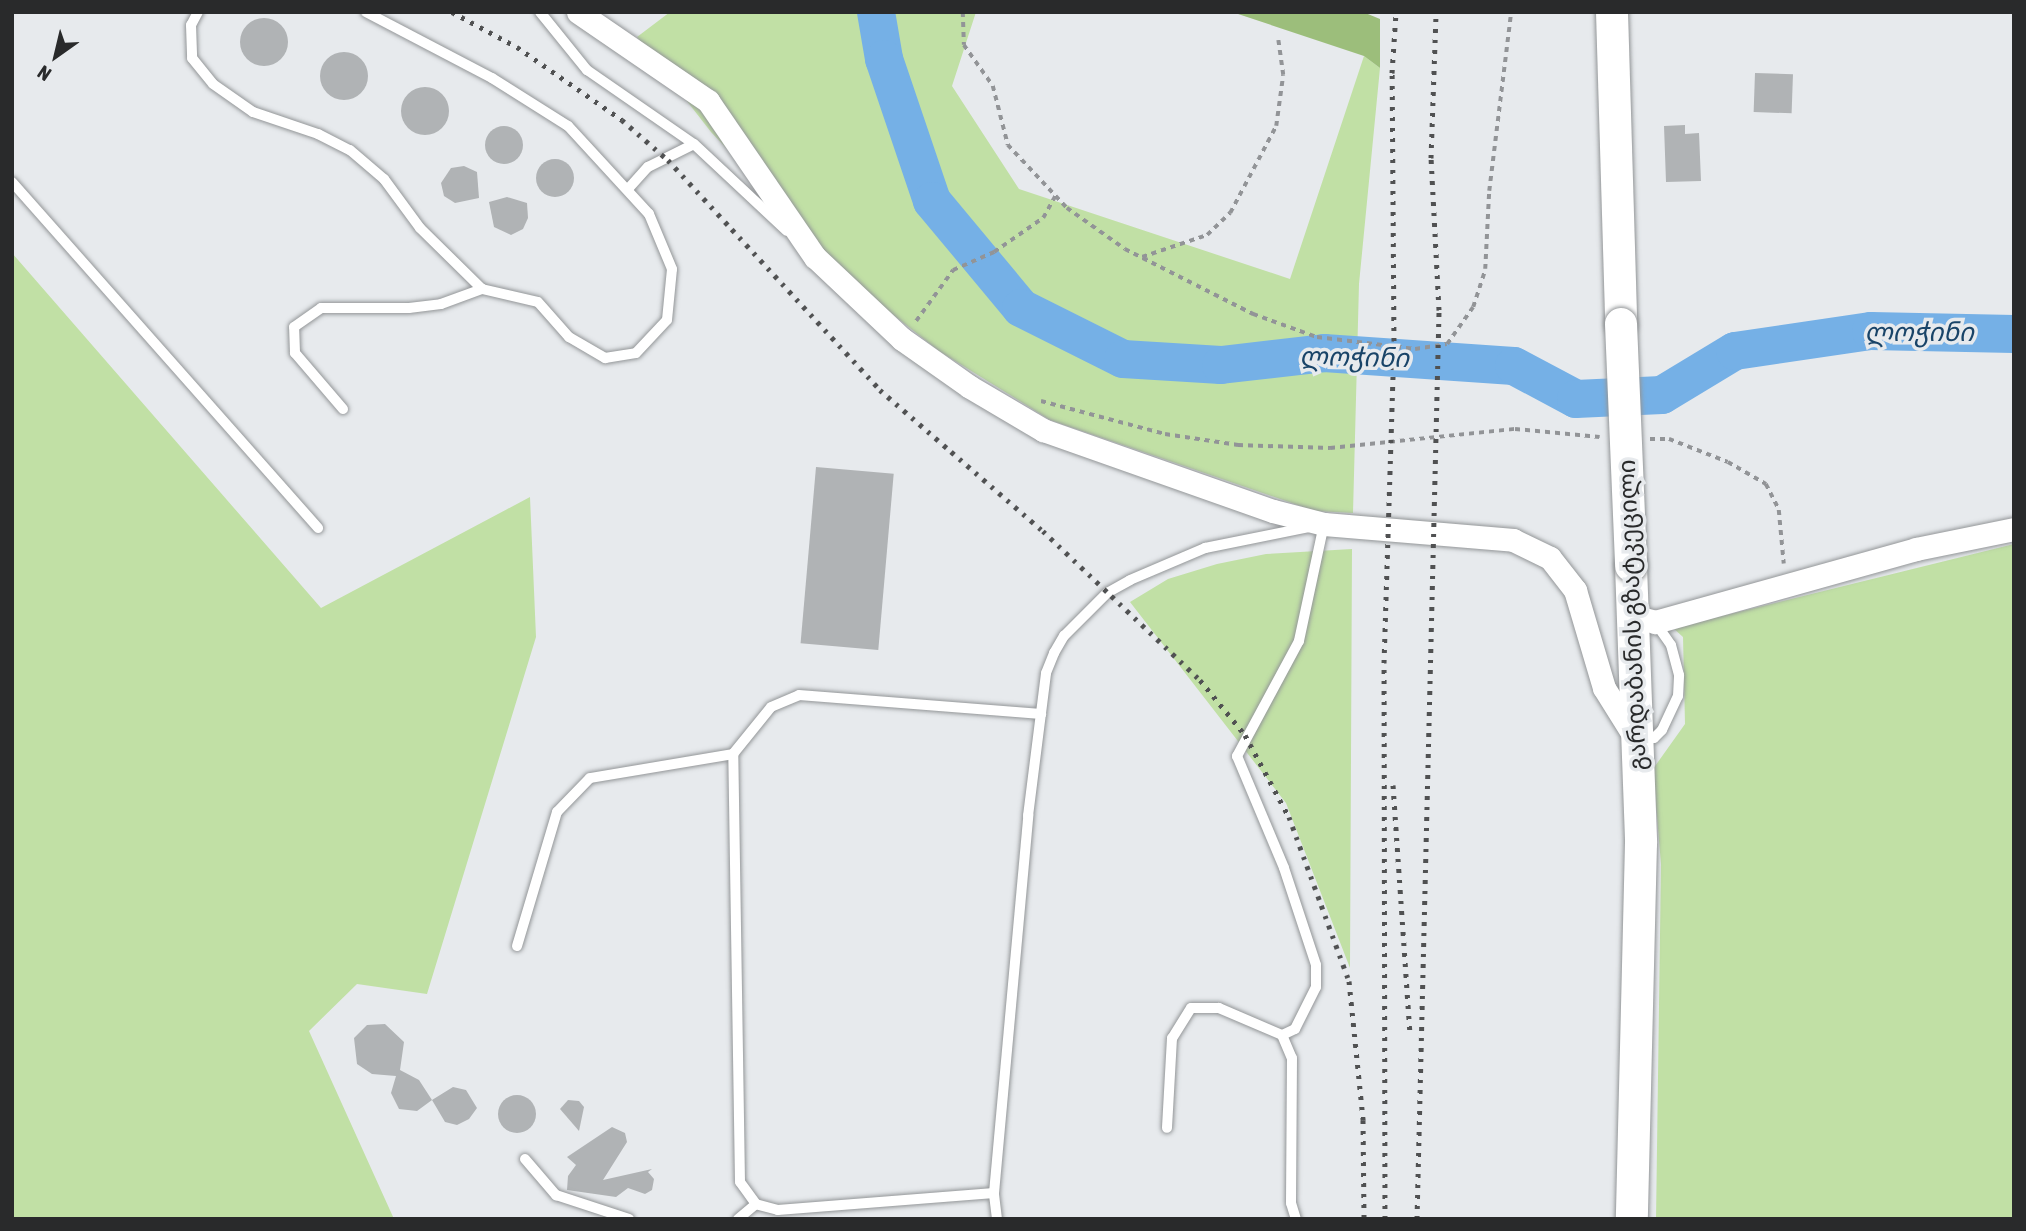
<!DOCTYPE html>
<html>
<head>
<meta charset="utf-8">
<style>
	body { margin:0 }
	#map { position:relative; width:2026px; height:1231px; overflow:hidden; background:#e7eaed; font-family:"Asap Condensed","Noto Sans Georgian",sans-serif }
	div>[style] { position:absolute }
	.green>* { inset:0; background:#c1e0a5 }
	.forest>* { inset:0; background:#9cbe7b }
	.river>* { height:38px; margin:-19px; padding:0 19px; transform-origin:19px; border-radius:19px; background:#75b0e6 }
	.building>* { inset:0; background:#b0b3b5; transform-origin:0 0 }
	.round { border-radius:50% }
	.path>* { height:3.5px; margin-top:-1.75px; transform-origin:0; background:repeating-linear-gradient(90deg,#929497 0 5px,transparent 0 10px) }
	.roads { filter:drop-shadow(0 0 2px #939698) drop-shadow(0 0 2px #939698) }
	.service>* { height:10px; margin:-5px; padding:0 5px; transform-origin:5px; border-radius:5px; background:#fff }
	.minor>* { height:23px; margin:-11.5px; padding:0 11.5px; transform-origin:11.5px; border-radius:11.5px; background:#fff }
	.secondary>* { height:32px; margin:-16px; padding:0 16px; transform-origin:16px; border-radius:16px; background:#fff }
	.rail>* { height:5px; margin-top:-2.5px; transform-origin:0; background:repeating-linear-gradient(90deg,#505152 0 3.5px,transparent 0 10.5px) }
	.bridges { filter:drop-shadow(0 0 2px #939698) drop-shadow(0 0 2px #939698) }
	.secondary-bridge>* { height:32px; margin:-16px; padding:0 16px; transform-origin:16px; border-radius:16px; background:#fff }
	span { translate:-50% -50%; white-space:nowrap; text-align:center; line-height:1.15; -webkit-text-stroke:7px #e7eaed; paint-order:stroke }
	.street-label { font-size:24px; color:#292a2b }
	.water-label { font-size:26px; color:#194468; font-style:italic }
	.frame { position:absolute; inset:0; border:14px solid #292a2b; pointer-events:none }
	.north { position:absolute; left:21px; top:21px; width:70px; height:70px; -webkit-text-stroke:5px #e7eaed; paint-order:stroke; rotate:214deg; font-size:19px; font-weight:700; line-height:28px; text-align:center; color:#292a2b }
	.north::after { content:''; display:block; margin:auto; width:24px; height:32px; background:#292a2b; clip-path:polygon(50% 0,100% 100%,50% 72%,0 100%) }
</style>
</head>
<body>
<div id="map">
	<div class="green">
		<div style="clip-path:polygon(670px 12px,976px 12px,952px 86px,1019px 189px,1290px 279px,1364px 56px,1380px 68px,1359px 284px,1353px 513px,1315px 511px,1050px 420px,939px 351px,853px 283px,711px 132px,637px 37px)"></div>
		<div style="clip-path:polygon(12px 253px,321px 608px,530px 497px,536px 637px,427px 994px,357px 984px,309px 1031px,394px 1219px,12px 1219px)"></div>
		<div style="clip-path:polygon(2014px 544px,2014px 1219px,1656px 1219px,1661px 864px,1653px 769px,1685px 724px,1683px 637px,1673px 628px)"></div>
		<div style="clip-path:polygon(1352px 549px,1350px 968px,1286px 803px,1130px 602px,1168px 579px,1217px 564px,1266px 554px)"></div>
	</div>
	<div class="forest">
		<div style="clip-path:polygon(1232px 12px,1363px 12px,1380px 19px,1380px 68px,1364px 56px)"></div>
	</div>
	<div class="river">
		<div style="left:876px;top:12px;width:48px;rotate:80.3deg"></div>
		<div style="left:884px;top:59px;width:150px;rotate:71.3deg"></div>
		<div style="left:932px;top:201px;width:139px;rotate:50.2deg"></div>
		<div style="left:1021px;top:308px;width:114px;rotate:26.6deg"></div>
		<div style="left:1123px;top:359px;width:98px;rotate:3.5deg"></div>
		<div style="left:1221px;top:365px;width:104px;rotate:-6.6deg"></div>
		<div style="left:1324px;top:353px;width:190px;rotate:3.9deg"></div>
		<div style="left:1514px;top:366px;width:70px;rotate:28deg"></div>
		<div style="left:1576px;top:399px;width:86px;rotate:-2.7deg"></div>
		<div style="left:1662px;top:395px;width:85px;rotate:-31.1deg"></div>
		<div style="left:1735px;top:351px;width:137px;rotate:-8.4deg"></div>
		<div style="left:1871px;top:331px;width:143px;rotate:1.2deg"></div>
	</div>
	<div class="building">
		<div class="round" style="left:240px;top:18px;width:48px;height:48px"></div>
		<div class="round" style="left:320px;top:52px;width:48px;height:48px"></div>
		<div style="left:1755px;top:73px;width:38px;height:39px;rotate:2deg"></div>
		<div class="round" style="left:401px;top:87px;width:48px;height:48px"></div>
		<div style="clip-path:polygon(1685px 125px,1685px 134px,1699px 133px,1701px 181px,1666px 182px,1664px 126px)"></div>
		<div class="round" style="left:485px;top:126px;width:38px;height:38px"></div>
		<div class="round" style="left:536px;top:159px;width:38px;height:38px"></div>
		<div style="clip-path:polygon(464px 166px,477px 172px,479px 198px,455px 203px,444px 196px,441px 183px,451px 168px)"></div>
		<div style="clip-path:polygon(507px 197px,527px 203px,528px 218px,523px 229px,511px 235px,494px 227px,489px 202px)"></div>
		<div style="left:816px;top:467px;width:78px;height:177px;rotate:5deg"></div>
		<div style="clip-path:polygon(385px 1024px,404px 1042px,400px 1070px,419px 1080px,432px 1100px,453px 1087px,466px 1090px,477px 1108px,469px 1119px,457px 1125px,445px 1122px,432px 1100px,417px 1111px,399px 1109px,391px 1093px,396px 1076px,372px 1074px,357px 1064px,354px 1038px,367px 1025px)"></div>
		<div class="round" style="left:498px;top:1095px;width:38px;height:38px"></div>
		<div style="clip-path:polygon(568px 1100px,579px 1101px,584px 1107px,579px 1131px,560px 1109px)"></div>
		<div style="clip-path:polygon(612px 1127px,625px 1133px,627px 1142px,603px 1180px,652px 1169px,648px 1172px,654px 1179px,652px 1190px,645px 1194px,628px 1188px,616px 1197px,567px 1190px,568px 1176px,576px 1165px,567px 1157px)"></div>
	</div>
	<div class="path">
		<div style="left:963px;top:12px;width:33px;rotate:88deg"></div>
		<div style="left:964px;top:45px;width:50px;rotate:54.7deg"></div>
		<div style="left:993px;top:86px;width:61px;rotate:75.7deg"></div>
		<div style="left:1008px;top:145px;width:86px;rotate:46.9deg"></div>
		<div style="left:1067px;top:208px;width:71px;rotate:35.3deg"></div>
		<div style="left:1125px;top:249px;width:144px;rotate:26.9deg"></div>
		<div style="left:1253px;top:314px;width:68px;rotate:19.8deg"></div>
		<div style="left:1317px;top:337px;width:99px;rotate:7deg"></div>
		<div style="left:1415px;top:349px;width:32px;rotate:-9deg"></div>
		<div style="left:1447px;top:344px;width:45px;rotate:-54.9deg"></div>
		<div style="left:1473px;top:307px;width:40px;rotate:-72deg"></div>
		<div style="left:1485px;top:269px;width:78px;rotate:-87.1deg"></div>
		<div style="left:1489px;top:191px;width:180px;rotate:-83deg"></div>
		<div style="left:1142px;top:257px;width:69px;rotate:-18.7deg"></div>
		<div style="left:1207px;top:235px;width:32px;rotate:-44deg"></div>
		<div style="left:1230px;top:213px;width:98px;rotate:-62.1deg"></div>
		<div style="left:1276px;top:126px;width:51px;rotate:-82.2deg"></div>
		<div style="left:1283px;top:75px;width:35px;rotate:-98deg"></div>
		<div style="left:916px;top:321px;width:63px;rotate:-54deg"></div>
		<div style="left:953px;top:270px;width:45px;rotate:-23.7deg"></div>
		<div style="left:994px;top:252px;width:60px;rotate:-34.8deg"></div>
		<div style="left:1043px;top:218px;width:25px;rotate:-61deg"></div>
		<div style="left:1041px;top:401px;width:128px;rotate:14.9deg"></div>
		<div style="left:1165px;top:434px;width:74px;rotate:8.6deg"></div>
		<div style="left:1238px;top:445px;width:92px;rotate:1.9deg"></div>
		<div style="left:1330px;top:448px;width:186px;rotate:-5.9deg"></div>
		<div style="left:1515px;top:429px;width:85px;rotate:5.4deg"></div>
		<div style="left:1650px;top:439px;width:19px"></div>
		<div style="left:1669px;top:439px;width:63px;rotate:21.3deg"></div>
		<div style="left:1728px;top:462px;width:44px;rotate:30.1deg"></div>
		<div style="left:1766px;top:484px;width:29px;rotate:63deg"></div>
		<div style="left:1779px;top:510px;width:54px;rotate:84.7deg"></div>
	</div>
	<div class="roads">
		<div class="service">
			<div style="left:198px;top:12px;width:15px;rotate:118deg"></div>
			<div style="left:191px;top:25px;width:33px;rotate:88deg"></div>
			<div style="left:192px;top:58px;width:33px;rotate:51deg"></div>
			<div style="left:213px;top:84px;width:49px;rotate:35deg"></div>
			<div style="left:253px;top:112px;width:69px;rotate:18.7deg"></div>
			<div style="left:318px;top:134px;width:36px;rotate:27deg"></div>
			<div style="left:350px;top:150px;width:45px;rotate:40.5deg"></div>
			<div style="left:384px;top:179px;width:61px;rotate:53.7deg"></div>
			<div style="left:420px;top:228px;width:87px;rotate:44.5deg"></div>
			<div style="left:540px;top:12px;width:75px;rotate:51deg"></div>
			<div style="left:587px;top:70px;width:130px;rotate:34.7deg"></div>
			<div style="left:694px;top:144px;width:127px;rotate:43.1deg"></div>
			<div style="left:12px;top:182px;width:462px;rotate:48.5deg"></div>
			<div style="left:628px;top:189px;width:30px;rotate:-48deg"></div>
			<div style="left:648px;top:167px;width:51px;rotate:-26.6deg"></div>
			<div style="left:343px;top:409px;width:74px;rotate:-130.6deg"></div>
			<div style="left:295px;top:353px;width:26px;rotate:-92deg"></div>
			<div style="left:294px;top:327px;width:33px;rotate:-35deg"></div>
			<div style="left:321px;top:308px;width:88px"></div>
			<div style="left:409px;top:308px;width:32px;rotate:-7deg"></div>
			<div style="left:441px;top:304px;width:44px;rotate:-20.1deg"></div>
			<div style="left:482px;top:289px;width:57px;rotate:13.1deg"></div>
			<div style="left:538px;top:302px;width:47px;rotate:48.5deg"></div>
			<div style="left:569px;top:337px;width:42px;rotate:30.3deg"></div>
			<div style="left:605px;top:358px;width:31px;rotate:-9deg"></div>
			<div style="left:636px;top:353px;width:45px;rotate:-46.8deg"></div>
			<div style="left:667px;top:320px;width:51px;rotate:-84.4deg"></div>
			<div style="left:672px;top:269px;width:60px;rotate:-112.7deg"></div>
			<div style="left:649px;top:214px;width:120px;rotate:-132.6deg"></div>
			<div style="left:568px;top:126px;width:90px;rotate:-147.7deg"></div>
			<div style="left:492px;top:78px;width:142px;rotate:-152.4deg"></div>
			<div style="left:1639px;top:739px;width:15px;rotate:-4deg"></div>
			<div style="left:1654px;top:738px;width:11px;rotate:-45deg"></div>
			<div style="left:1662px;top:730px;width:38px;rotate:-65deg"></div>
			<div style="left:1678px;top:696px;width:21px;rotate:-87deg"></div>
			<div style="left:1679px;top:675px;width:31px;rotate:-105deg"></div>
			<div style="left:1671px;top:645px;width:28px;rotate:-125deg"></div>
			<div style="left:517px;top:946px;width:140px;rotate:-73.4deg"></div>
			<div style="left:557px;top:812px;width:47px;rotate:-45.9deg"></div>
			<div style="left:590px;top:778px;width:145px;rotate:-9.5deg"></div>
			<div style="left:1282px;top:1035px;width:25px;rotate:67deg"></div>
			<div style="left:1292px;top:1058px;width:145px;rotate:90.4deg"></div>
			<div style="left:1291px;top:1203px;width:17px;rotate:73deg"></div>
			<div style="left:525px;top:1159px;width:48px;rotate:49.3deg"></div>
			<div style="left:556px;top:1195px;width:77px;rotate:18.2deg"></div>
			<div style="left:994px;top:1193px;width:217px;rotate:175.5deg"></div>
			<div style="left:778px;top:1210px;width:23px;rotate:-165deg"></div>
			<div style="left:756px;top:1204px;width:27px;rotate:-126deg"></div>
			<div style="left:740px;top:1182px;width:428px;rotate:-90.9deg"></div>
			<div style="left:733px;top:754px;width:60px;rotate:-51deg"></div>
			<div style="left:771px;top:707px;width:30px;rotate:-23deg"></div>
			<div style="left:799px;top:695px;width:243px;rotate:4.5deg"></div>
			<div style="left:738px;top:1219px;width:23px;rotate:-40deg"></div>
			<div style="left:997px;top:1219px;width:26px;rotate:-97deg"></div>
			<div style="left:994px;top:1193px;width:379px;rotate:-84.8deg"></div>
			<div style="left:1028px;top:816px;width:144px;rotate:-82.8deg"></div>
			<div style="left:1046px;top:673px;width:22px;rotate:-68deg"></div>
			<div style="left:1054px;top:653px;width:20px;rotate:-60deg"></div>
			<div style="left:1064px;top:636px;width:61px;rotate:-45deg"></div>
			<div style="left:1107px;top:593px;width:26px;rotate:-29deg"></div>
			<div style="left:1130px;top:580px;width:82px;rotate:-23.1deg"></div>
			<div style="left:1205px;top:548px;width:121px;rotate:-11.4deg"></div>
			<div style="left:1324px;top:524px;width:120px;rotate:102.1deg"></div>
			<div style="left:1299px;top:641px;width:131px;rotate:118.3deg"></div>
			<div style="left:1237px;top:756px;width:121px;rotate:67.2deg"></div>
			<div style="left:1284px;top:868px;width:102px;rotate:71.7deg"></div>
			<div style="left:1316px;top:965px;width:22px;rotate:90deg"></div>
			<div style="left:1316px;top:987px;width:47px;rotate:116.6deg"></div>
			<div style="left:1295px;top:1029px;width:14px;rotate:155deg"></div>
			<div style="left:1282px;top:1035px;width:69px;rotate:-156.8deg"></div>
			<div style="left:1219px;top:1008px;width:28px;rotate:180deg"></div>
			<div style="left:1191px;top:1008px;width:36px;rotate:122deg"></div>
			<div style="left:1172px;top:1038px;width:90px;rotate:93.2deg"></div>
		</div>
		<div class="minor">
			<div style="left:578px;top:12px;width:158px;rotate:34.4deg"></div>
			<div style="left:708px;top:101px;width:189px;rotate:55.6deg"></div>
			<div style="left:815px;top:257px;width:120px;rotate:43.3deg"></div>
			<div style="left:902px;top:339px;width:83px;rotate:35.2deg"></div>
			<div style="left:970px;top:387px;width:85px;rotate:30.5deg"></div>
			<div style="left:1043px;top:430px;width:244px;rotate:19.4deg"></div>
			<div style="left:1273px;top:511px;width:53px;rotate:14.3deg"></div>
			<div style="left:1324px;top:524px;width:190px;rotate:4.8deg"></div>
			<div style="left:1513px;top:540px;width:41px;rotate:25.9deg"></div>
			<div style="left:1550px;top:558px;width:41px;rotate:52deg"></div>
			<div style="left:1575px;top:590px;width:102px;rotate:73.5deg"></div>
			<div style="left:1604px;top:688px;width:60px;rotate:57.9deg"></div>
			<div style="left:1633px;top:616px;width:23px;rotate:15deg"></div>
			<div style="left:1655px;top:622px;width:271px;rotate:-15.6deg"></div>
			<div style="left:1916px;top:549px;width:100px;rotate:-11.5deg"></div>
		</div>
		<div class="secondary">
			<div style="left:1612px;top:12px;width:312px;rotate:88.3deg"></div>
			<div style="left:1631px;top:566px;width:277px;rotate:87.9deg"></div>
			<div style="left:1641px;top:843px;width:376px;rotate:91.4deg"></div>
		</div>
	</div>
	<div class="rail">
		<div style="left:452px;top:12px;width:74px;rotate:28.3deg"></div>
		<div style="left:517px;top:47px;width:128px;rotate:34.8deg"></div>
		<div style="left:622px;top:120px;width:61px;rotate:41deg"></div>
		<div style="left:668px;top:160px;width:313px;rotate:47.3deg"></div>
		<div style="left:880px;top:390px;width:216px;rotate:40.9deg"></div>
		<div style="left:1043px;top:531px;width:216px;rotate:43.5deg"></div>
		<div style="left:1200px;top:680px;width:71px;rotate:50.7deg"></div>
		<div style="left:1245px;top:735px;width:93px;rotate:61.8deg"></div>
		<div style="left:1289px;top:817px;width:175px;rotate:69.9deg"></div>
		<div style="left:1349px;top:981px;width:140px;rotate:84.2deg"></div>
		<div style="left:1363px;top:1120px;width:99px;rotate:89.4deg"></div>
		<div style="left:1393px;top:785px;width:249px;rotate:86.1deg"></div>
		<div style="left:1385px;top:1219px;width:556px;rotate:-90.1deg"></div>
		<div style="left:1384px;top:663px;width:322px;rotate:-88.2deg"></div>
		<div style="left:1394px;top:341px;width:268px;rotate:-90.4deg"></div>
		<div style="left:1392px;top:73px;width:61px;rotate:-86.2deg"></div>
		<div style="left:1417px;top:1219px;width:909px;rotate:-88.61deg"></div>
		<div style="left:1439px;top:310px;width:152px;rotate:-93deg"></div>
		<div style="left:1431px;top:158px;width:146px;rotate:-88deg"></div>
	</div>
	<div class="bridges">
		<div class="secondary-bridge">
			<div style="left:1621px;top:324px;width:242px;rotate:87.6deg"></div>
		</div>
	</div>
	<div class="street-label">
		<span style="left:1632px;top:615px;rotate:-92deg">გარდაბანის გზატკეცილი</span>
	</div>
	<div class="water-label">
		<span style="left:1919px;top:333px">ლოჭინი</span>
		<span style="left:1354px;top:358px;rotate:1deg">ლოჭინი</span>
	</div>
	<div class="frame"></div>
	<div class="north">N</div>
</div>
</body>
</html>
